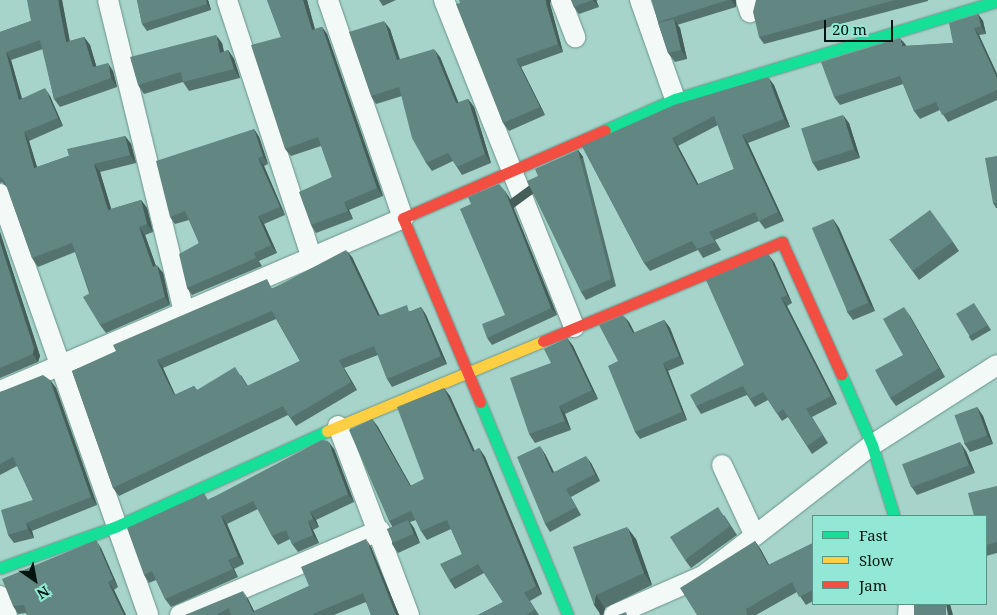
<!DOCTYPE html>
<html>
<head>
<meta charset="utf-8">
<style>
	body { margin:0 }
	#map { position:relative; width:997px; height:615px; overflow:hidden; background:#a6d4ca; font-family:"Noto Serif",serif }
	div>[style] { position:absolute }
	.roads { filter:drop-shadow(0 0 1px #6b928a) drop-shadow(0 0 1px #6b928a) }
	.street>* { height:20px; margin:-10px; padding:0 10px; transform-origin:10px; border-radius:10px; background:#f2f9f7 }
	.fast>* { height:11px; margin:-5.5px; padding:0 5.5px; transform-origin:5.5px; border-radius:5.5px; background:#16e098 }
	.slow>* { height:11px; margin:-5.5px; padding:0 5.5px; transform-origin:5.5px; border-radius:5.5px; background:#ffcf43 }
	.jam>* { height:11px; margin:-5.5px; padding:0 5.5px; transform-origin:5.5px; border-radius:5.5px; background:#f24e42 }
	.wall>* { inset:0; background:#54736f }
	.shaded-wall>* { inset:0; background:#455e5a; transform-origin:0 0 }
	.building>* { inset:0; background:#628681; transform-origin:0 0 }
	span { translate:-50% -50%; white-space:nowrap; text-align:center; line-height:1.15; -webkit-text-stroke:5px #92e8d4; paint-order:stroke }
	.legend { position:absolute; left:812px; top:515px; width:175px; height:90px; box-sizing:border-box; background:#92e8d4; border:1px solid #589486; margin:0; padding:6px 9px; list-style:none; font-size:15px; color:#001510 }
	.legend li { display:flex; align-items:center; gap:10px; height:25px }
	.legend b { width:25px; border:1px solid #589486 }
	.north { position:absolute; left:10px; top:555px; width:50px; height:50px; -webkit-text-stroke:4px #92e8d4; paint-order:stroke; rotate:147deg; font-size:14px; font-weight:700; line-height:20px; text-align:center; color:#001510 }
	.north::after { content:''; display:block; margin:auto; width:18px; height:22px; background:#001510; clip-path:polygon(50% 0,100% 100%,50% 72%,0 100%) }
	.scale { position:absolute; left:824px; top:20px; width:69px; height:22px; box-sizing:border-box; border:2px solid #001510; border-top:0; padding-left:6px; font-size:15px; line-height:18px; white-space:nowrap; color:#001510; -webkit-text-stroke:4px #92e8d4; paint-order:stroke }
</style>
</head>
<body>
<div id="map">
	<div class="roads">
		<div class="street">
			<div style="left:108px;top:0;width:320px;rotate:76.3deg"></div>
			<div style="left:227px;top:0;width:269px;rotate:71.8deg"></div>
			<div style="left:444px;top:0;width:352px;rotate:68.3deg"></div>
			<div style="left:561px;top:0;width:40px;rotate:69deg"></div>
			<div style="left:640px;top:0;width:105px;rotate:70.5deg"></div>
			<div style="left:746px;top:0;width:13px;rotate:72deg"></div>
			<div style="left:0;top:194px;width:446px;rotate:70.6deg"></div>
			<div style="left:0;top:391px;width:439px;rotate:-23.2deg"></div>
			<div style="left:403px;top:218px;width:231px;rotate:-109deg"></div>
			<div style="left:338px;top:426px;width:202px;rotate:69.4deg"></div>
			<div style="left:722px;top:465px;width:76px;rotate:65.1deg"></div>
			<div style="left:0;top:596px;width:20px;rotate:70deg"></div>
			<div style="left:180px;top:615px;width:217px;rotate:-23deg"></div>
			<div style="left:614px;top:615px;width:97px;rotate:-23.7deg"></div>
			<div style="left:703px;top:576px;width:214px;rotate:-37.8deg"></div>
			<div style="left:872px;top:445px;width:148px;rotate:-32.6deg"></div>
			<div style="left:908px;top:615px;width:11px;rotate:-85deg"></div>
		</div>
		<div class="fast">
			<div style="left:605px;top:130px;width:77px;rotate:-23.9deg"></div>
			<div style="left:675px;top:99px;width:337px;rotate:-16.9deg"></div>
			<div style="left:841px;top:374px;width:77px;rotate:66.4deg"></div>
			<div style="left:872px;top:445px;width:74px;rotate:72.8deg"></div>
			<div style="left:480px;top:402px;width:230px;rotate:67.6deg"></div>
			<div style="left:0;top:568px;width:124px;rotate:-19.7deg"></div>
			<div style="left:117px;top:526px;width:230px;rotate:-24.3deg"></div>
		</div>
		<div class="slow">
			<div style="left:327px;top:431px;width:234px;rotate:-22.6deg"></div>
		</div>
		<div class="jam">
			<div style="left:543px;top:341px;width:259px;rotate:-22.5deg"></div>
			<div style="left:782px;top:242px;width:145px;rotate:65.9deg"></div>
			<div style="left:480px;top:402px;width:199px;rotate:-112.7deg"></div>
			<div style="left:403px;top:218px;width:220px;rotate:-23.5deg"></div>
		</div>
	</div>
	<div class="wall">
		<div style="clip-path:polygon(62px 0,70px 41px,84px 37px,90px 45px,96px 66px,113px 71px,117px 87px,60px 107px,54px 99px,43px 49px,11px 60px,22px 98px,50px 96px,63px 126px,29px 141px,37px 167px,125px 136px,131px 144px,136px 163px,100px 172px,111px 209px,141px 200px,147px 208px,153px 232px,145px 235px,156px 266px,163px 273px,170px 305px,106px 333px,100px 325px,75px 252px,38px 267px,32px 258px,7px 187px,2px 182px,0 183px,0 32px,31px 21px)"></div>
		<div style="clip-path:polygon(137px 0,208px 0,211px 10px,147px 31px,142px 24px)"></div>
		<div style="clip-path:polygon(267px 0,307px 0,315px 29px,322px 27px,327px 34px,383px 196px,349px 210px,353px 219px,316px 233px,311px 225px,332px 177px,321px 146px,291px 156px,285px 149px,281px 37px)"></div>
		<div style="clip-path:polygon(379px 0,396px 0,383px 6px)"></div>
		<div style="clip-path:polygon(571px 0,598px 0,596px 1px,599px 7px,579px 14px,574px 7px)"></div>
		<div style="clip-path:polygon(652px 0,736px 0,736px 7px,677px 25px,680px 28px,687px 59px,675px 62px,668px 53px,658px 22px)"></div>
		<div style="clip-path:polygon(756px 0,928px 0,928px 1px,764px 44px,759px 37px)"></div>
		<div style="clip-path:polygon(460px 3px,550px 4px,563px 52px,521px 67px,545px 115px,509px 131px,503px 123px)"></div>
		<div style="clip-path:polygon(978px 14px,983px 21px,986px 34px,979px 35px,997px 74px,997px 100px,948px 122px,940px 110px,920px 119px,914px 111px,903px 84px,840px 105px,834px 97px,906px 45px,906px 46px,953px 43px)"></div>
		<div style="clip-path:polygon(390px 29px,400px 59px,440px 57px,458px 103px,468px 99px,474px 107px,491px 163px,462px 175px,453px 161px,432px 171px,426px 163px,402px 96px,376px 104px,371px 96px)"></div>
		<div style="clip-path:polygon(222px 43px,224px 52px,228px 50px,234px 59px,240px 78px,189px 91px,183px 82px,144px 94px,138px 85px)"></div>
		<div style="clip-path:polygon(evenodd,774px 85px,790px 127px,748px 143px,784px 221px,765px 229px,759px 221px,715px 240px,721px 250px,703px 258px,698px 250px,650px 271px,644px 263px,582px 146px,774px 85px,718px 125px,734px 169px,698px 184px,678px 146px,718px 125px)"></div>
		<div style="clip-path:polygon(849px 123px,860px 158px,818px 171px,812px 162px)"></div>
		<div style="clip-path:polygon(254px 129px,259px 137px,268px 164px,264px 166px,285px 215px,264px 224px,277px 253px,259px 261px,262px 266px,192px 295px,187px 288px,199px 243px,189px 220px,175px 224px,170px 217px)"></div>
		<div style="clip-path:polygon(578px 150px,583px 157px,616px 286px,586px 300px,581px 292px)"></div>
		<div style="clip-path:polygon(997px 156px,997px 208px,996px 208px,993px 203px)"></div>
		<div style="clip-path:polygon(505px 191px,510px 199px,557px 315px,492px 345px,487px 338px,505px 315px)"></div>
		<div style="clip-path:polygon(833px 219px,839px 228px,875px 311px,853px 320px,847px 312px)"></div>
		<div style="clip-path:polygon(0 232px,40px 356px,38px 362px,0 378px)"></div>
		<div style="clip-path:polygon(889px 239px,953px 242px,959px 251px,919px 280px)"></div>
		<div style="clip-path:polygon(evenodd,352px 257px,379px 315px,411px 311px,421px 307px,426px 315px,447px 364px,392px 387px,387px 379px,378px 355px,344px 368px,357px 390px,296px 426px,288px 415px,119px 496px,113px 488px,72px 371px,273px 288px,352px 257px,276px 319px,300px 361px,248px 386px,241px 375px,197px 390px,194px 386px,175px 395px,163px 368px,276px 319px)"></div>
		<div style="clip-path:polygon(774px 262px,792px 303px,787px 306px,837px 404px,812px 417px,828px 443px,812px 454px,788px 417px,782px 421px,768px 400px,755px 407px,747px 395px,701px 414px,696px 406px,744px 365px)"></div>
		<div style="clip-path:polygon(977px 308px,991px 330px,972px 341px,969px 337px)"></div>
		<div style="clip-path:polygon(910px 316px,945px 377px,896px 406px,890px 398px,903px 355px)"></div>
		<div style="clip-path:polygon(664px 320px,670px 328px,684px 364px,668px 371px,687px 420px,640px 439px,635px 432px,618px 361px,629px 322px,634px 333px)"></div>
		<div style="clip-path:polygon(567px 338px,573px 346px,598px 399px,565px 414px,571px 430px,535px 443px,529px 434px,551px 363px)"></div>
		<div style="clip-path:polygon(50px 380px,56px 388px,97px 505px,32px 531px,34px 538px,14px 543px,8px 535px,33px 500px,17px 466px,0 475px,0 392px)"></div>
		<div style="clip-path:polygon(444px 388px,450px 396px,474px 451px,479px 448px,485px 457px,542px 594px,530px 601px,539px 615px,478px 615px,503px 602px,484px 573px,455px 589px,449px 580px,462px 554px,451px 529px,427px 540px,421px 531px,416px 520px,410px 522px,414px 528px,420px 543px,398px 553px,392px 544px,392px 526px,389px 521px,372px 419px,378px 427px,411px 486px,424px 479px)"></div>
		<div style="clip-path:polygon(977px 407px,983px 416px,993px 444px,970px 452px,964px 443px)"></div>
		<div style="clip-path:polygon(334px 449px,354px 502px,316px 520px,319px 527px,313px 530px,319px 543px,298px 552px,292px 544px,290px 539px,278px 545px,272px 536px,258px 509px,227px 524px,244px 564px,234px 569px,238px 577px,171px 607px,165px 599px,156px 580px,149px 583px,144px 575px,209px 499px)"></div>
		<div style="clip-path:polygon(966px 451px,975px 473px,917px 495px,911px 486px)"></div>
		<div style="clip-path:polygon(545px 454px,554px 472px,591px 463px,600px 481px,571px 497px,581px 515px,550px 532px,545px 524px)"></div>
		<div style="clip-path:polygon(997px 486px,997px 553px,986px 556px,986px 516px)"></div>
		<div style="clip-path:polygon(724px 515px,737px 535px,691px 568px,685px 560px)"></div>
		<div style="clip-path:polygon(636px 539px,652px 585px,605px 608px,603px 615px,599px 615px,600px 614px,573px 547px)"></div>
		<div style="clip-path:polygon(755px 541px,761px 550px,769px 565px,813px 543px,813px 601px,806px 605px,797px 592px,756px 615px,697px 615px)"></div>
		<div style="clip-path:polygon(371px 547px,399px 615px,371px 615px,366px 602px,334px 615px,185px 615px,248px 599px,254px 611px,309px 586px)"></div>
		<div style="clip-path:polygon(101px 548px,118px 587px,114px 590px,126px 615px,27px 615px,26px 613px,18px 614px,13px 606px)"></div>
	</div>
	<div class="shaded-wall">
		<div style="clip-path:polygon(58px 0,62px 0,71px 50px,66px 42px)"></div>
		<div style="clip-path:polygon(206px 0,208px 0,211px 10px,207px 4px)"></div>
		<div style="clip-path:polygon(303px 0,307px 0,317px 38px,312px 30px)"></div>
		<div style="clip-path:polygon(545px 0,551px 0,550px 4px,563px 52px,558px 44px)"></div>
		<div style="clip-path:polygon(593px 0,596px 0,599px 7px)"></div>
		<div style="clip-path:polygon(731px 0,736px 0,736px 7px)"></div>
		<div style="clip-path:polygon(978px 14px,983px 21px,986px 34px,981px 26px)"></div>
		<div style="clip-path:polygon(674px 19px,680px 28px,687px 59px,681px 50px)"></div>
		<div style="clip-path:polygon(384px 21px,390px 29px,402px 68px,397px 60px)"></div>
		<div style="clip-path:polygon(322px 27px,327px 34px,383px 196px,377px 188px)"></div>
		<div style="clip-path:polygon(974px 28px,979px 35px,997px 74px,997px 78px)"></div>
		<div style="clip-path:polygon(216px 35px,222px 43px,226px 61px,220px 53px)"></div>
		<div style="clip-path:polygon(84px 37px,90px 45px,99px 75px,93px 67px)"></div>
		<div style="clip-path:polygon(900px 38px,906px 45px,907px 54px,902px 46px)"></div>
		<div style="clip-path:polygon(434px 49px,440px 57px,462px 111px,456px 103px)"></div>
		<div style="clip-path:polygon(228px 50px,234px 59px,240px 78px,234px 69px)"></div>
		<div style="clip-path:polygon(6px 52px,11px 60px,24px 108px,19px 100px)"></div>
		<div style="clip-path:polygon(516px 59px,521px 67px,545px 115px,540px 107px)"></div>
		<div style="clip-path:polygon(108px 63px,113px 71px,117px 87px,111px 78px)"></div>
		<div style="clip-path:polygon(768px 77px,774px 85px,790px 127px,784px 119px)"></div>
		<div style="clip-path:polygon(45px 88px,50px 96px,63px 126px,58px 118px)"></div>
		<div style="clip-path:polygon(468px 99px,474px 107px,491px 163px,485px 154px)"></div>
		<div style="clip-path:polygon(843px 115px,849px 123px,860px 158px,854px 149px)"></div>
		<div style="clip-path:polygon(254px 129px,259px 137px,268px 164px,263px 156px)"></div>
		<div style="clip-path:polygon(24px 132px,29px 141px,40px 177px,34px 168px)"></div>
		<div style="clip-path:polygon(742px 135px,748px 143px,784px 221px,778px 212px)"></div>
		<div style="clip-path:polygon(125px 136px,131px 144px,136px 163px,130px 155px)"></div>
		<div style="clip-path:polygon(672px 138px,678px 146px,703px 193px,697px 185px)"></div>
		<div style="left:578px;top:150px;width:9px;height:133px;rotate:54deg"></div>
		<div style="clip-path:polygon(258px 158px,264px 166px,285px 215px,280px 207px)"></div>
		<div style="clip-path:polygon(94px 164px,100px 172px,114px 218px,108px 210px)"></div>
		<div style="clip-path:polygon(505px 191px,510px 199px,557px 315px,551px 308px)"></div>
		<div style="clip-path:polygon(141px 200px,147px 208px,153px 232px,147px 224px)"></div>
		<div style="clip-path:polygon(344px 202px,349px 210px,353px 219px,348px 211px)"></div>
		<div style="clip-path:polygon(258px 216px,264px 224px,277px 253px,271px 245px)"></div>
		<div style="clip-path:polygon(833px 219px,839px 228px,875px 311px,869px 303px)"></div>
		<div style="clip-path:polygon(139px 227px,145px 235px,159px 275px,153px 267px)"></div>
		<div style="clip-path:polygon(0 232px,40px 356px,38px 362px,33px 354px,0 242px)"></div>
		<div style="clip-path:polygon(346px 250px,352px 257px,384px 324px,378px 316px)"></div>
		<div style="clip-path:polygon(768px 254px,774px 262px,792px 303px,787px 295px)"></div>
		<div style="clip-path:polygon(157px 265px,163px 273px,170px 305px,165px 297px)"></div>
		<div style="clip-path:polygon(781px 298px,787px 306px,837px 404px,831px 396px)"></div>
		<div style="clip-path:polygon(421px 307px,426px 315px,447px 364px,441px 356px)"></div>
		<div style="clip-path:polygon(904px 307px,910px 316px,945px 377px,939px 368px)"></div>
		<div style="clip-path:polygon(623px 315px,629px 322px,639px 341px,633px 333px)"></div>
		<div style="clip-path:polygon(664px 320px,670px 328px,684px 364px,679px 356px)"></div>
		<div style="clip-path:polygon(567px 338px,573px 346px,598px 399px,592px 390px)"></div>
		<div style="clip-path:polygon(157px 360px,163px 368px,179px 403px,174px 395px)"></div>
		<div style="clip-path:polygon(339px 360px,344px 368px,357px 390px,351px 382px)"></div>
		<div style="clip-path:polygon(663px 363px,668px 371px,687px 420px,682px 412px)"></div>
		<div style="clip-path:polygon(50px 380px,56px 388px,97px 505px,91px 497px)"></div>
		<div style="clip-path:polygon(444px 388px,450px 396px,479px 460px,473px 452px)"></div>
		<div style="clip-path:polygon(559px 406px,565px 414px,571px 430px,565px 421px)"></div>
		<div style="clip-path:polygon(977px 407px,983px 416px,993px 444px,987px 435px)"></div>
		<div style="clip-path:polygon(372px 419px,378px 427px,416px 495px,410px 486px)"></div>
		<div style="clip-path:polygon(328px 441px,334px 449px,354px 502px,348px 494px)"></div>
		<div style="clip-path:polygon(960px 442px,966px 451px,975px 473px,969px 465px)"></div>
		<div style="clip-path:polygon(540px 446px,545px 454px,558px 481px,552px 473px)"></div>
		<div style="clip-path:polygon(479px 448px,485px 457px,542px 594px,536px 586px)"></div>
		<div style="clip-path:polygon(586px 456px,591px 463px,600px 481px,595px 474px)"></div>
		<div style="clip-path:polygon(310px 512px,316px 520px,319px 527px,313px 519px)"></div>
		<div style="clip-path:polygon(221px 516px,227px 524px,244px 564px,238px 556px)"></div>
		<div style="clip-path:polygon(408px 520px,414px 528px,420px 543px,414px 534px)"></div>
		<div style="clip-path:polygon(308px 521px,313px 530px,319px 543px,313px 535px)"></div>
		<div style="clip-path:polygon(26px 523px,32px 531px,34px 538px,28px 529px)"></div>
		<div style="clip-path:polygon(627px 527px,636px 539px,652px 585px,644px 573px)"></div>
		<div style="clip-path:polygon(366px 539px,371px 547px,399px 615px,396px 615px)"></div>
		<div style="clip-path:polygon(96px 540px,101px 548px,118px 587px,113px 579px)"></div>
		<div style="clip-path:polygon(755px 541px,761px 550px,774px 574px,768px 565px)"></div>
		<div style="clip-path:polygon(228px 560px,234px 569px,238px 577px,233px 569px)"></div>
		<div style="clip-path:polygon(108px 582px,114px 590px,126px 615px,124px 615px)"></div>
		<div style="clip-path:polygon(243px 591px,248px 599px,256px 615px,253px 612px)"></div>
		<div style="clip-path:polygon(596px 595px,605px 608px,603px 615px,601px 615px,594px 605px)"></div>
		<div style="clip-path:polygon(946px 604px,950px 604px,953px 615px,948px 615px)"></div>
	</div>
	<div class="building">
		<div style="clip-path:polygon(27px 0,58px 0,66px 42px,84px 37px,93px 67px,108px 63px,111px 78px,54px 99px,40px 40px,6px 52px,19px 100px,45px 88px,58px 118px,24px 132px,34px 168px,69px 156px,67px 149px,125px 136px,130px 155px,94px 164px,108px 210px,141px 200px,147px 224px,139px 227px,153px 267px,157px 265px,165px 297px,100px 325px,83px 297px,90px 293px,72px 243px,32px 258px,5px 182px,0 177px,0 32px,31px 21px)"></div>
		<div style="clip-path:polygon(137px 0,206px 0,207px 4px,142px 24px)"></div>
		<div style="clip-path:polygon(267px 0,303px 0,312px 30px,322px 27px,377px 188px,344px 202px,348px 211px,311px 225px,299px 192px,332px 177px,318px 137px,285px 149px,251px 45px,281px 37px)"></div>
		<div style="clip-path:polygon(459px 0,545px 0,558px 44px,516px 59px,540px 107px,503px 123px,456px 4px,460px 3px)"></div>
		<div style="clip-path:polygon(571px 0,592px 0,574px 7px)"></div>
		<div style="clip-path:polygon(652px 0,728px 0,658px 22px)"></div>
		<div style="clip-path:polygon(756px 0,895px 0,759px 37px,753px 12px)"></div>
		<div style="clip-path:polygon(978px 14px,981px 26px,974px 28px,997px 78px,997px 90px,942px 115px,936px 102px,914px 111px,900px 76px,834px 97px,821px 62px,900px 38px,902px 46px,953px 43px,949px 23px)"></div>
		<div style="clip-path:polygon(674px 19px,681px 50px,668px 53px,658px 23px)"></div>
		<div style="clip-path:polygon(384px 21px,397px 60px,434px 49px,456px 103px,468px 99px,485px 154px,457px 167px,448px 153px,426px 163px,412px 138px,399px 87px,371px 96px,349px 32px)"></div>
		<div style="clip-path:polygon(216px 35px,220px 53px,228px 50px,234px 69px,183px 82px,181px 72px,138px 85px,130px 57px)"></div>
		<div style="clip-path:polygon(evenodd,768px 77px,784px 119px,742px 135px,778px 212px,759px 221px,755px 212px,709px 232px,715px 242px,697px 249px,692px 241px,644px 263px,582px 146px,674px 105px,768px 77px,714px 116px,734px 169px,697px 185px,672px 138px,714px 116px)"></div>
		<div style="left:843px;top:115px;width:36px;height:44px;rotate:72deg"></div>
		<div style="clip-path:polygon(254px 129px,263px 156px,258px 158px,280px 207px,258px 216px,271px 245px,254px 253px,256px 258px,187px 288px,179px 254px,199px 243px,185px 211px,170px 217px,156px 161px)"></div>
		<div style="clip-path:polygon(578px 150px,611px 279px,581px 292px,527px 181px,538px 176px,535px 169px)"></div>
		<div style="clip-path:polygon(997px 156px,997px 203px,993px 203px,985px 158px)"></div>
		<div style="clip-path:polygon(499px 184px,505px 191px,551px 308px,487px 338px,482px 324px,505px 315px,460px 209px,471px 204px,468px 197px)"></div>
		<div style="left:930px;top:210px;width:39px;height:50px;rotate:54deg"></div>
		<div style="left:833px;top:219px;width:91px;height:23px;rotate:67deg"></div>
		<div style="clip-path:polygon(0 242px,34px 348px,33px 354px,0 368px)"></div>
		<div style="clip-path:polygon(evenodd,346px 250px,378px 316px,407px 305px,409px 312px,421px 307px,441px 356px,387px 379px,374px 346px,339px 360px,351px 382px,290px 418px,283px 406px,113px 488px,72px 371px,116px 351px,113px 345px,267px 279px,272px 289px,346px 250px,272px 311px,300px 361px,247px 386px,235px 367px,197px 390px,194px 386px,174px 395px,157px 360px,272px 311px)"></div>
		<div style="clip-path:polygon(768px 254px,787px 295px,781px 298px,831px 396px,806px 409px,823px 435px,807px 446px,783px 409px,777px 414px,763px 392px,750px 399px,743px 386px,696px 406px,690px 395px,744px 365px,706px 280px)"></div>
		<div style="left:974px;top:303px;width:26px;height:21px;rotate:59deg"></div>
		<div style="clip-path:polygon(904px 307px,939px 368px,890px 398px,875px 370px,903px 355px,883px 319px)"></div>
		<div style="clip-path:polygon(623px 315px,633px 333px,664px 320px,679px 356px,663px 363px,682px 412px,635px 432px,608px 366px,618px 361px,599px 325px)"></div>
		<div style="clip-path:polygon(567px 338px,592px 390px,559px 406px,565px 421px,529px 434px,510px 378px,551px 363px,544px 349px)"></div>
		<div style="clip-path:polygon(43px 375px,50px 380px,91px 497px,26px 523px,28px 529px,8px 535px,1px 510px,33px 500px,13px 457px,0 464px,0 392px)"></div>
		<div style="clip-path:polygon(444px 388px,473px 452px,479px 448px,536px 586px,524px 593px,535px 609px,527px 615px,478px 615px,503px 602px,478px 564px,449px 580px,440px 564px,462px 554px,447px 520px,421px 531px,411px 511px,389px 521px,349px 430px,372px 419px,410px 486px,424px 479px,397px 407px)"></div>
		<div style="left:977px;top:407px;width:30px;height:24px;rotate:70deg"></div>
		<div style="clip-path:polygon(322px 440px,328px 441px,348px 494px,310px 512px,313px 519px,308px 521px,313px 535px,292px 544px,286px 530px,272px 536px,253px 501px,221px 516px,238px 556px,228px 560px,233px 569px,165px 599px,152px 571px,144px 575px,127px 528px,204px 493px,208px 500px)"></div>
		<div style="left:960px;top:442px;width:25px;height:62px;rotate:69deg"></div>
		<div style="clip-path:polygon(540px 446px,552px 473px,586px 456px,595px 474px,566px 489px,576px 507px,545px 524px,517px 457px)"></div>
		<div style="clip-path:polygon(997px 486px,997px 542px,986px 545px,986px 516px,974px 516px,968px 493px)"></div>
		<div style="clip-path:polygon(718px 507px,730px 526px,685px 560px,670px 537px)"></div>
		<div style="left:408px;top:520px;width:15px;height:23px;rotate:67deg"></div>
		<div style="clip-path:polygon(627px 527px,644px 573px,596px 595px,594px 605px,573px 547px)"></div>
		<div style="clip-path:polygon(366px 539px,396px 615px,371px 615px,363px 593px,313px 614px,314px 615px,231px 615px,229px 608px,216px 615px,185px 615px,243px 591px,253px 612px,309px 586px,301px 567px)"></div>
		<div style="clip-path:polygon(96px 540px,113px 579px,108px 582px,124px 615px,27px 615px,24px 605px,13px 606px,2px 579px)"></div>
		<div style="clip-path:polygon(755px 541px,768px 565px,813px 543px,813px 590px,799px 597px,792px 582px,746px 609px,747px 615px,697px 615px,680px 588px)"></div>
		<div style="left:914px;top:604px;width:32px;height:11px"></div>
		<div style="clip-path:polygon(626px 612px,627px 615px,618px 615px)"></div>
	</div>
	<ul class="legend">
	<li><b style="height:6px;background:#16e098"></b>Fast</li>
	<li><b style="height:6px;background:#ffcf43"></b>Slow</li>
	<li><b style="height:6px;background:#f24e42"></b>Jam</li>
	</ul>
	<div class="north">N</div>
	<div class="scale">20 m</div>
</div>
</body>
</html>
